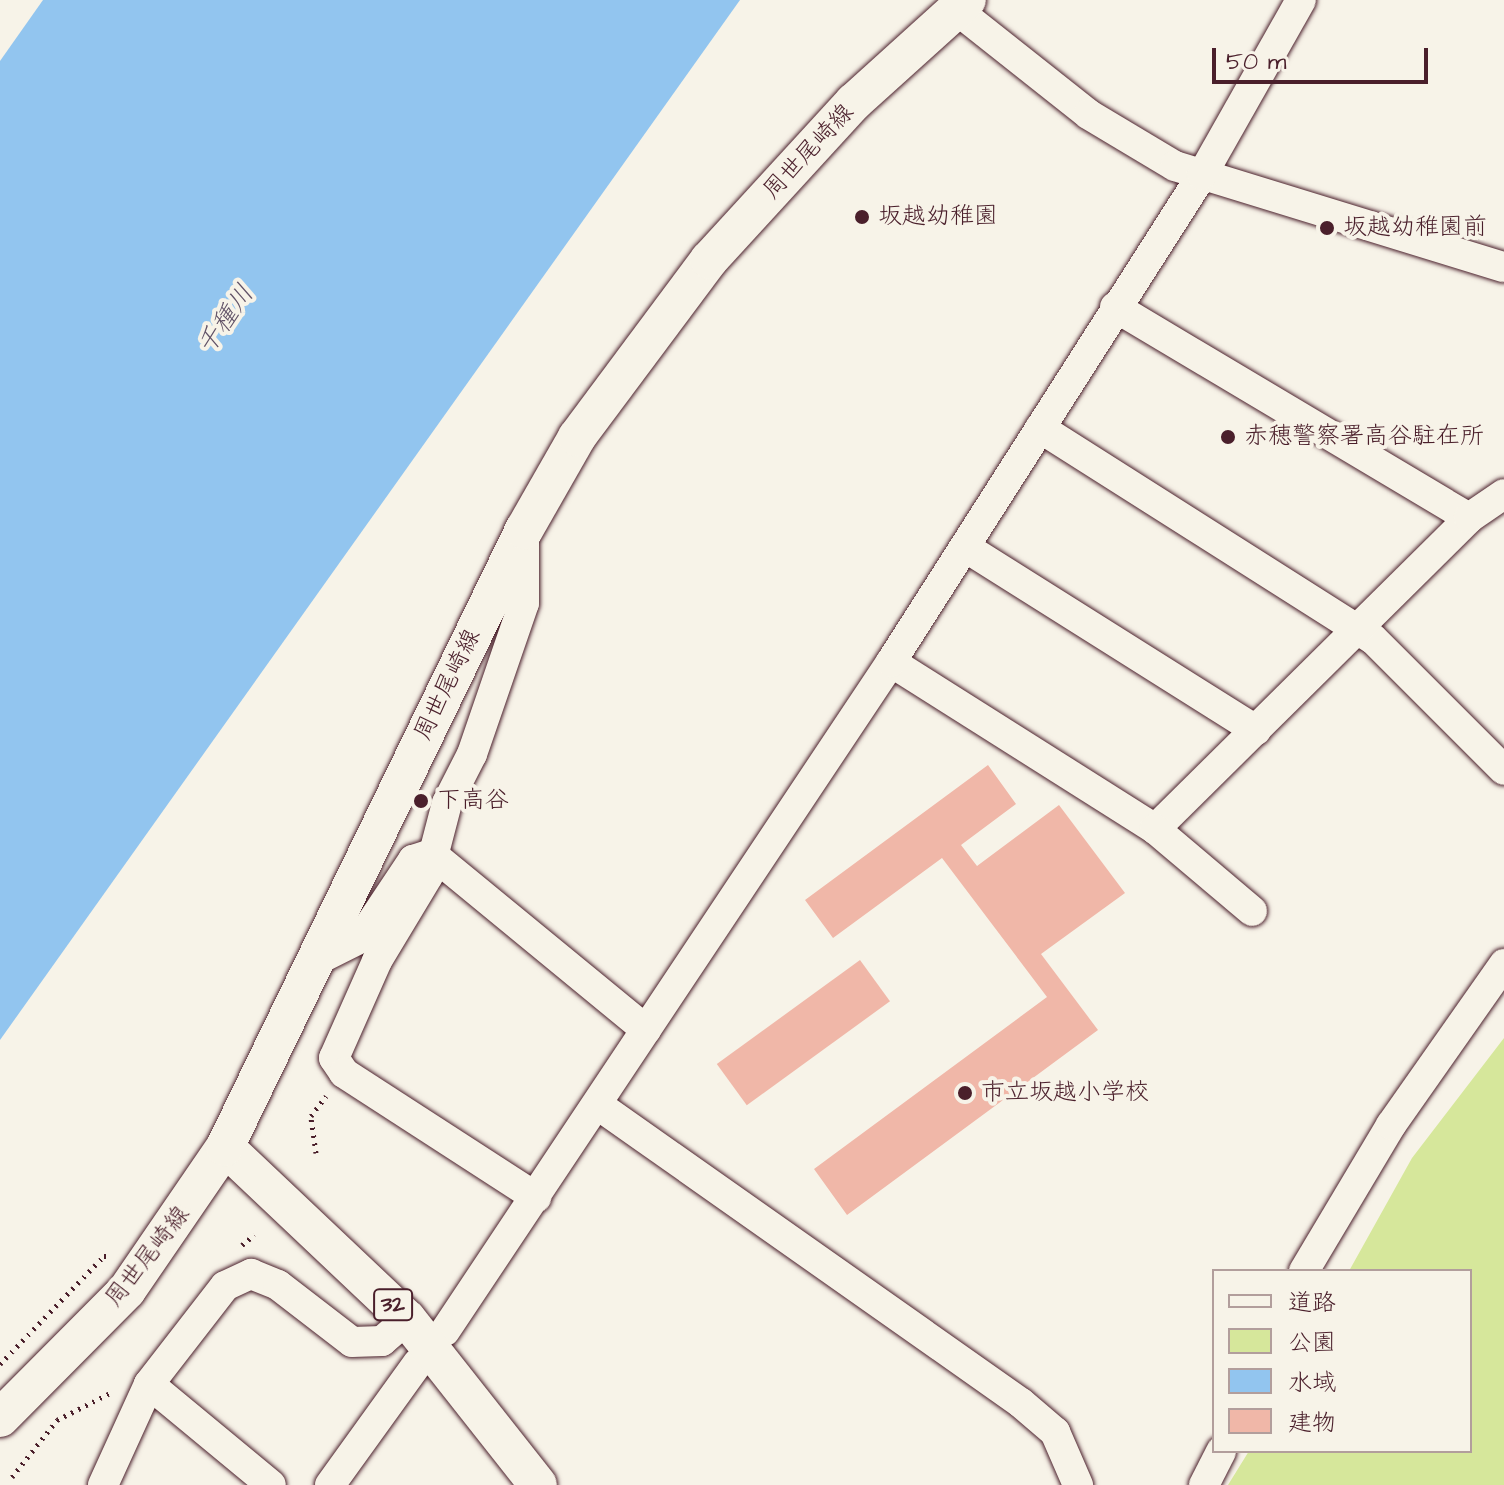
<!DOCTYPE html>
<html>
<head>
<meta charset="utf-8">
<style>
	body { margin:0 }
	#map { position:relative; width:1504px; height:1485px; overflow:hidden; background:#f7f3e8; font-family:"Architects Daughter","Klee One",sans-serif }
	div>[style] { position:absolute }
	.green>* { inset:0; background:#d6e79b }
	.water>* { inset:0; background:#92c5ef }
	.building>* { inset:0; background:#f0b7a8; transform-origin:0 0 }
	.path>* { height:5px; margin-top:-2.5px; transform-origin:0; background:repeating-linear-gradient(90deg,#4a1f2b 0 2px,transparent 0 8px) }
	.roads { filter:drop-shadow(0 0 2px #4a1f2b) drop-shadow(0 0 2px #4a1f2b) }
	.minor>* { height:30px; margin:-15px; padding:0 15px; transform-origin:15px; border-radius:15px; background:#f7f3e8 }
	.major>* { height:38px; margin:-19px; padding:0 19px; transform-origin:19px; border-radius:19px; background:#f7f3e8 }
	.dots>* { width:22px; height:22px; translate:-50% -50%; box-sizing:border-box; border:4px solid #f7f3e8; border-radius:50% }
	span { translate:-50% -50%; white-space:nowrap; text-align:center; line-height:1.15; -webkit-text-stroke:8px #f7f3e8; paint-order:stroke }
	.shield-label span { padding:2px 6px; background:#f7f3e8; border:2px solid; border-radius:6px; -webkit-text-stroke-width:0 }
	.shield-label { font-size:22px; color:#4a1f2b; font-weight:700 }
	.street-label { font-size:24px; color:#4a1f2b }
	.poi-label { font-size:24px; color:#4a1f2b }
	.left { translate:0 -50%; text-align:left }
	.water-label { font-size:26px; color:#605166; font-style:italic }
	.legend { position:absolute; left:1212px; top:1269px; width:260px; height:184px; box-sizing:border-box; background:#f7f3e8; border:2px solid #b29e9c; margin:0; padding:10px 14px; list-style:none; font-size:24px; color:#4a1f2b }
	.legend li { display:flex; align-items:center; gap:16px; height:40px }
	.legend b { width:40px; border:2px solid #b29e9c }
	.scale { position:absolute; left:1212px; top:48px; width:216px; height:36px; box-sizing:border-box; border:4px solid #4a1f2b; border-top:0; padding-left:10px; font-size:24px; line-height:28px; white-space:nowrap; color:#4a1f2b; -webkit-text-stroke:6px #f7f3e8; paint-order:stroke }
</style>
</head>
<body>
<div id="map">
	<div class="green">
		<div style="clip-path:polygon(1504px 1038px,1504px 1485px,1228px 1485px,1249px 1451px,1470px 1451px,1470px 1271px,1349px 1271px,1412px 1158px)"></div>
	</div>
	<div class="water">
		<div style="clip-path:polygon(43px 0,740px 0,0 1040px,0 61px)"></div>
	</div>
	<div class="building">
		<div style="clip-path:polygon(988px 765px,1016px 804px,961px 845px,977px 866px,1059px 805px,1125px 893px,1041px 954px,1098px 1030px,847px 1215px,814px 1169px,1047px 997px,942px 858px,833px 938px,805px 900px)"></div>
		<div style="left:860px;top:960px;width:51px;height:177px;rotate:54deg"></div>
	</div>
	<div class="path">
		<div style="left:316px;top:1153px;width:37px;rotate:-98deg"></div>
		<div style="left:311px;top:1116px;width:25px;rotate:-53deg"></div>
		<div style="left:242px;top:1245px;width:16px;rotate:-40deg"></div>
		<div style="left:0;top:1364px;width:150px;rotate:-46.1deg"></div>
		<div style="left:104px;top:1256px;width:8px"></div>
		<div style="left:12px;top:1477px;width:73px;rotate:-51.7deg"></div>
		<div style="left:57px;top:1420px;width:62px;rotate:-27deg"></div>
	</div>
	<div class="roads">
		<div class="minor">
			<div style="left:957px;top:10px;width:167px;rotate:38.4deg"></div>
			<div style="left:1088px;top:114px;width:101px;rotate:30.9deg"></div>
			<div style="left:1175px;top:166px;width:344px;rotate:17.1deg"></div>
			<div style="left:1115px;top:307px;width:412px;rotate:30.8deg"></div>
			<div style="left:1040px;top:428px;width:394px;rotate:32.4deg"></div>
			<div style="left:1373px;top:639px;width:185px;rotate:45deg"></div>
			<div style="left:524px;top:530px;width:73px;rotate:90deg"></div>
			<div style="left:524px;top:603px;width:160px;rotate:109deg"></div>
			<div style="left:472px;top:754px;width:55px;rotate:117deg"></div>
			<div style="left:447px;top:803px;width:75px;rotate:104.6deg"></div>
			<div style="left:428px;top:876px;width:99px;rotate:121deg"></div>
			<div style="left:377px;top:961px;width:106px;rotate:113.9deg"></div>
			<div style="left:334px;top:1058px;width:18px;rotate:56deg"></div>
			<div style="left:344px;top:1073px;width:229px;rotate:32.9deg"></div>
			<div style="left:965px;top:547px;width:344px;rotate:32.2deg"></div>
			<div style="left:891px;top:662px;width:312px;rotate:32.3deg"></div>
			<div style="left:1155px;top:829px;width:442px;rotate:-44.7deg"></div>
			<div style="left:1469px;top:518px;width:42px;rotate:-34.4deg"></div>
			<div style="left:1155px;top:829px;width:127px;rotate:40.2deg"></div>
			<div style="left:313px;top:962px;width:54px;rotate:-26.6deg"></div>
			<div style="left:361px;top:938px;width:94px;rotate:-56.3deg"></div>
			<div style="left:413px;top:860px;width:20px;rotate:-18deg"></div>
			<div style="left:432px;top:854px;width:277px;rotate:39.4deg"></div>
			<div style="left:598px;top:1105px;width:517px;rotate:35.16deg"></div>
			<div style="left:1021px;top:1403px;width:45px;rotate:40.5deg"></div>
			<div style="left:1055px;top:1432px;width:58px;rotate:66.5deg"></div>
			<div style="left:1304px;top:1271px;width:170px;rotate:-59.2deg"></div>
			<div style="left:1391px;top:1125px;width:197px;rotate:-54.9deg"></div>
			<div style="left:445px;top:1331px;width:804px;rotate:-56.31deg"></div>
			<div style="left:891px;top:662px;width:578px;rotate:-57.44deg"></div>
			<div style="left:1202px;top:175px;width:201px;rotate:-60.5deg"></div>
			<div style="left:149px;top:1384px;width:158px;rotate:39.6deg"></div>
			<div style="left:103px;top:1485px;width:111px;rotate:-65.5deg"></div>
			<div style="left:149px;top:1384px;width:124px;rotate:-52.2deg"></div>
			<div style="left:225px;top:1286px;width:29px;rotate:-25deg"></div>
			<div style="left:251px;top:1274px;width:29px;rotate:22deg"></div>
			<div style="left:278px;top:1285px;width:93px;rotate:37.6deg"></div>
			<div style="left:352px;top:1342px;width:30px;rotate:-2deg"></div>
			<div style="left:382px;top:1341px;width:33px;rotate:-41deg"></div>
			<div style="left:330px;top:1485px;width:150px;rotate:-54.2deg"></div>
			<div style="left:1204px;top:1485px;width:38px;rotate:-63deg"></div>
		</div>
		<div class="major">
			<div style="left:225px;top:1147px;width:250px;rotate:43.4deg"></div>
			<div style="left:407px;top:1319px;width:211px;rotate:51.7deg"></div>
			<div style="left:0;top:1418px;width:180px;rotate:-45.2deg"></div>
			<div style="left:127px;top:1290px;width:173px;rotate:-55.6deg"></div>
			<div style="left:225px;top:1147px;width:686px;rotate:-64.15deg"></div>
			<div style="left:524px;top:530px;width:107px;rotate:-60.3deg"></div>
			<div style="left:577px;top:437px;width:221px;rotate:-53.3deg"></div>
			<div style="left:709px;top:260px;width:214px;rotate:-47.5deg"></div>
			<div style="left:854px;top:102px;width:152px;rotate:-42.1deg"></div>
		</div>
	</div>
	<div class="dots">
		<div style="left:862px;top:217px;background:#4a1f2b"></div>
		<div style="left:1327px;top:228px;background:#4a1f2b"></div>
		<div style="left:1228px;top:437px;background:#4a1f2b"></div>
		<div style="left:421px;top:801px;background:#4a1f2b"></div>
		<div style="left:965px;top:1093px;background:#4a1f2b"></div>
	</div>
	<div class="shield-label">
		<span style="left:393px;top:1305px">32</span>
	</div>
	<div class="street-label">
		<span style="left:809px;top:152px;rotate:-47deg">周世尾崎線</span>
		<span style="left:448px;top:685px;rotate:-64deg">周世尾崎線</span>
		<span style="left:148px;top:1257px;rotate:-52deg">周世尾崎線</span>
	</div>
	<div class="poi-label">
		<span class="left" style="left:878px;top:217px">坂越幼稚園</span>
		<span class="left" style="left:1343px;top:228px">坂越幼稚園前</span>
		<span class="left" style="left:1244px;top:437px">赤穂警察署高谷駐在所</span>
		<span class="left" style="left:437px;top:801px">下高谷</span>
		<span class="left" style="left:981px;top:1093px">市立坂越小学校</span>
	</div>
	<div class="water-label">
		<span style="left:226px;top:320px;rotate:-55deg">千種川</span>
	</div>
	<ul class="legend">
	<li><b style="height:10px;background:#f7f3e8"></b>道路</li>
	<li><b style="height:22px;background:#d6e79b"></b>公園</li>
	<li><b style="height:22px;background:#92c5ef"></b>水域</li>
	<li><b style="height:22px;background:#f0b7a8"></b>建物</li>
	</ul>
	<div class="scale">50 m</div>
</div>
</body>
</html>
